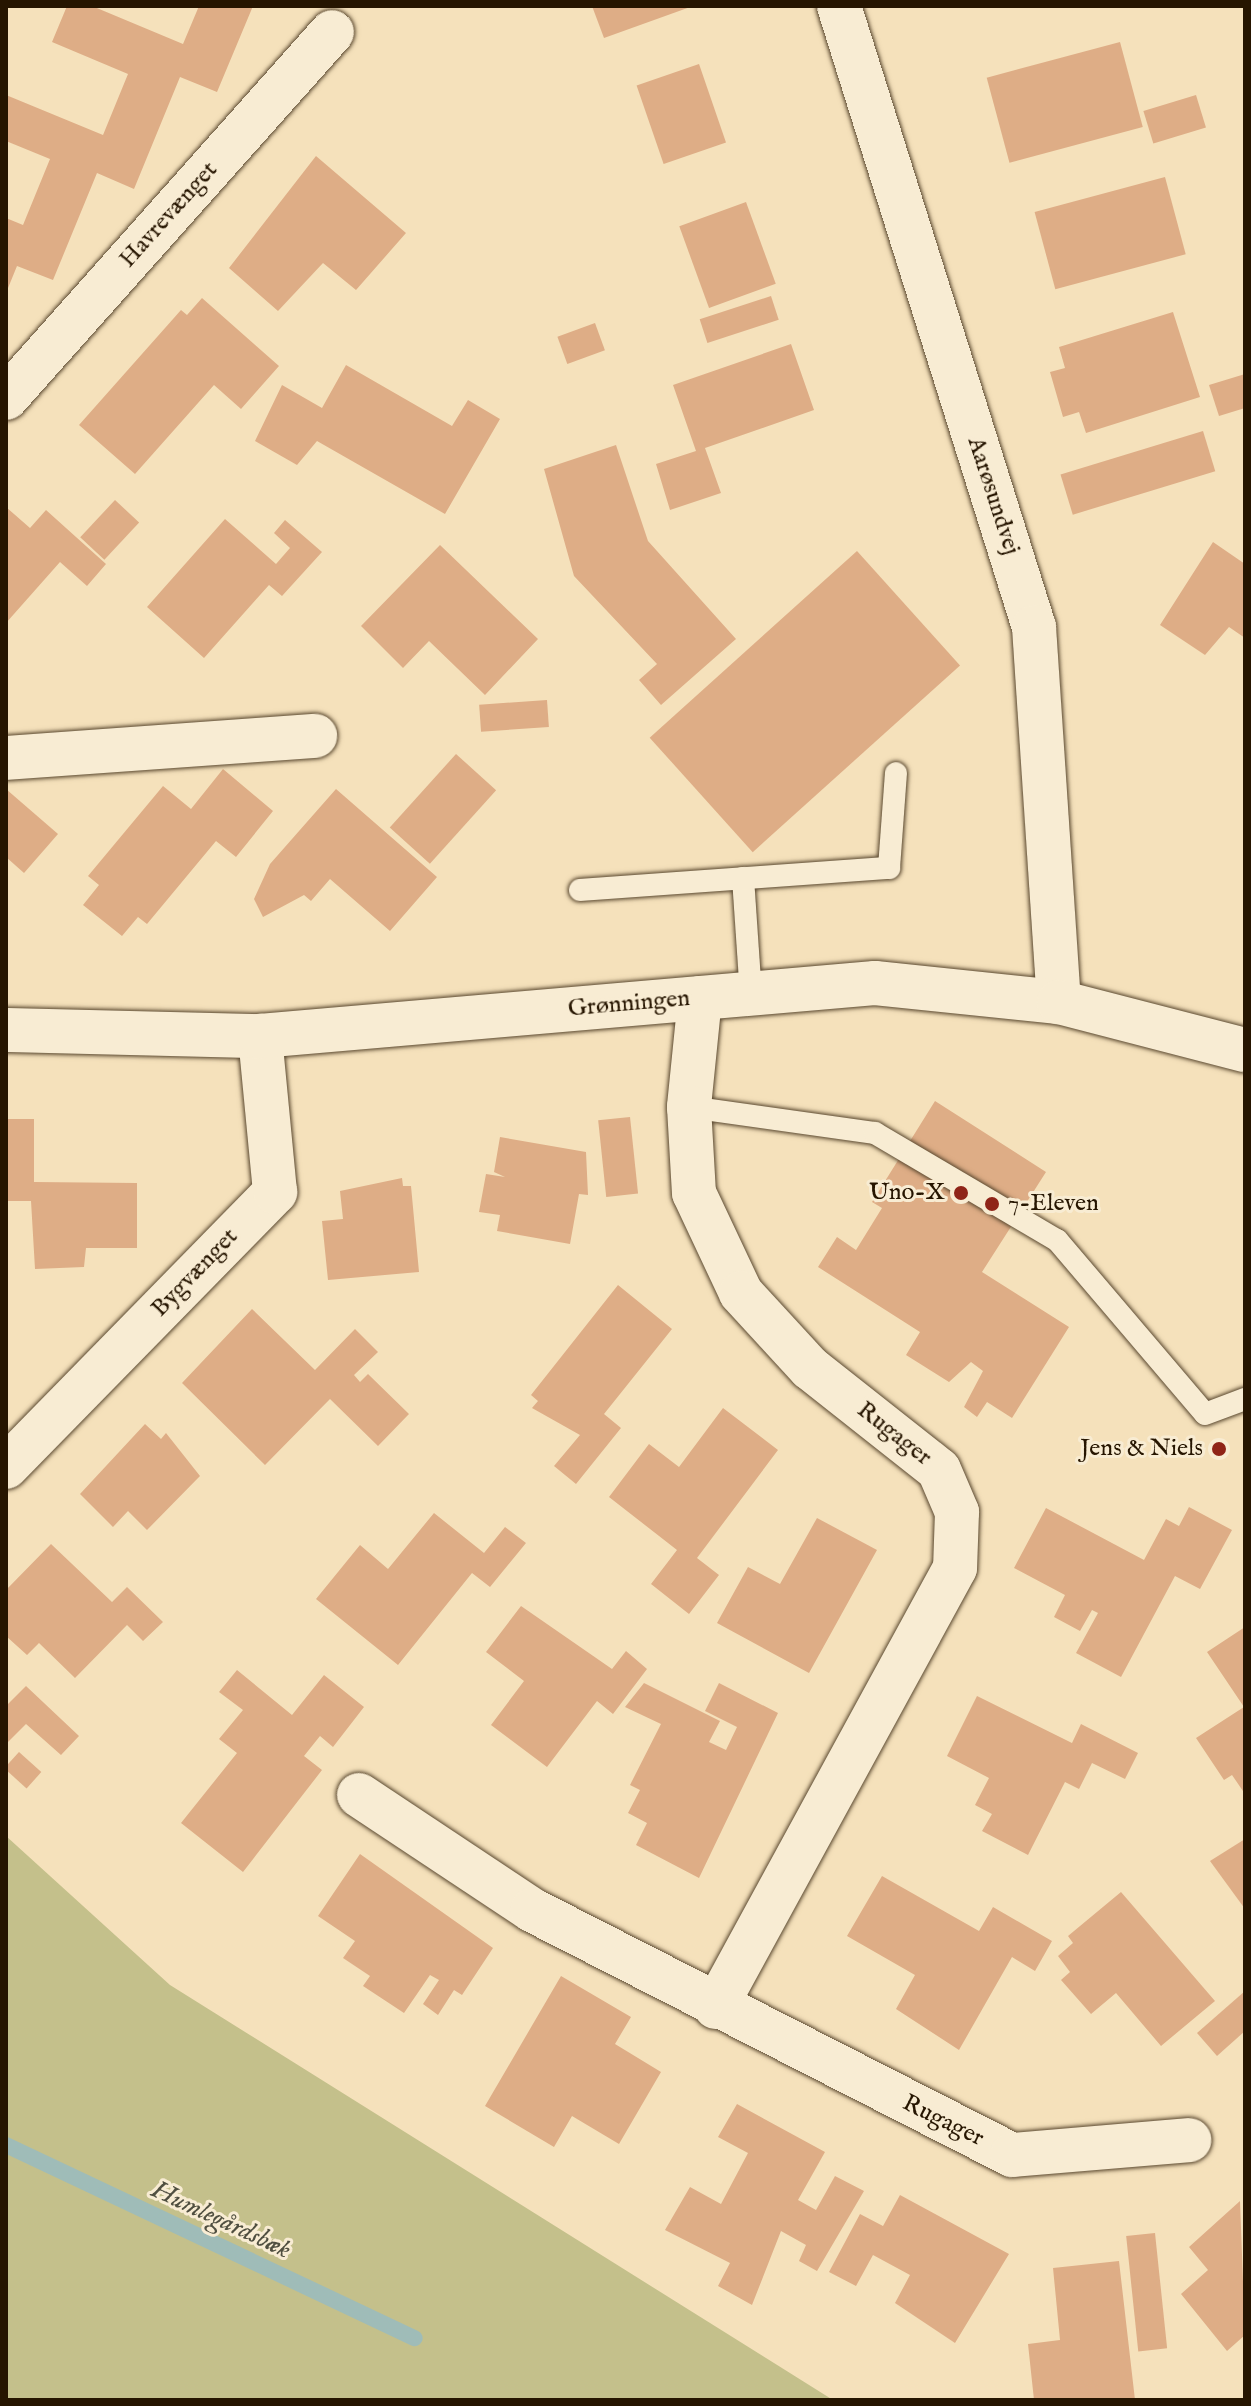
<!DOCTYPE html>
<html>
<head>
<meta charset="utf-8">
<style>
	body { margin:0 }
	#map { position:relative; width:1251px; height:2406px; overflow:hidden; background:#f5e1bb; font-family:"IM FELL English",serif }
	div>[style] { position:absolute }
	.green>* { inset:0; background:#c4c08b }
	.stream>* { height:16px; margin:-8px; padding:0 8px; transform-origin:8px; border-radius:8px; background:#9fbcb8 }
	.building>* { inset:0; background:#dead86; transform-origin:0 0 }
	.roads { filter:drop-shadow(0 0 2px #5a482f) drop-shadow(0 0 2px #5a482f) }
	.lane>* { height:22px; margin:-11px; padding:0 11px; transform-origin:11px; border-radius:11px; background:#f8ecd3 }
	.street>* { height:44px; margin:-22px; padding:0 22px; transform-origin:22px; border-radius:22px; background:#f8ecd3 }
	.secondary>* { height:44px; margin:-22px; padding:0 22px; transform-origin:22px; border-radius:22px; background:#f8ecd3 }
	.dots>* { width:22px; height:22px; translate:-50% -50%; box-sizing:border-box; border:4px solid #f8ecd3; border-radius:50% }
	span { translate:-50% -50%; white-space:nowrap; text-align:center; line-height:1.15; -webkit-text-stroke:6px #f8ecd3; paint-order:stroke }
	.street-label { font-size:24px; color:#261500 }
	.poi-label { font-size:24px; color:#261500 }
	.right { translate:-100% -50%; text-align:right }
	.left { translate:0 -50%; text-align:left }
	.water-label { font-size:26px; color:#504f40; font-style:italic }
	.frame { position:absolute; inset:0; border:8px solid #261500; pointer-events:none }
</style>
</head>
<body>
<div id="map">
	<div class="green">
		<div style="clip-path:polygon(6px 1836px,170px 1985px,833px 2400px,6px 2400px)"></div>
	</div>
	<div class="stream">
		<div style="left:6px;top:2145px;width:452px;rotate:25.3deg"></div>
	</div>
	<div class="building">
		<div style="clip-path:polygon(67px 6px,92px 6px,183px 44px,199px 6px,253px 6px,217px 92px,180px 77px,134px 189px,97px 173px,53px 280px,17px 266px,6px 293px,6px 218px,23px 225px,50px 159px,6px 141px,6px 95px,103px 135px,128px 74px,52px 42px)"></div>
		<div style="clip-path:polygon(592px 6px,693px 6px,604px 38px)"></div>
		<div style="left:1120px;top:42px;width:88px;height:138px;rotate:75deg"></div>
		<div style="left:699px;top:64px;width:83px;height:66px;rotate:71deg"></div>
		<div style="left:1196px;top:95px;width:34px;height:55px;rotate:73deg"></div>
		<div style="clip-path:polygon(316px 156px,406px 233px,356px 290px,323px 263px,278px 311px,229px 268px)"></div>
		<div style="left:1165px;top:177px;width:80px;height:135px;rotate:75deg"></div>
		<div style="left:746px;top:202px;width:87px;height:71px;rotate:70deg"></div>
		<div style="left:771px;top:296px;width:25px;height:75px;rotate:72deg"></div>
		<div style="clip-path:polygon(202px 298px,279px 366px,241px 409px,214px 385px,135px 474px,79px 425px,181px 310px,187px 315px)"></div>
		<div style="clip-path:polygon(1173px 312px,1200px 397px,1086px 433px,1079px 412px,1063px 417px,1050px 372px,1065px 368px,1059px 347px)"></div>
		<div style="left:595px;top:323px;width:29px;height:40px;rotate:70deg"></div>
		<div style="clip-path:polygon(791px 344px,814px 410px,705px 448px,721px 493px,670px 510px,656px 464px,696px 451px,673px 385px)"></div>
		<div style="clip-path:polygon(346px 365px,452px 426px,468px 400px,500px 419px,445px 514px,317px 441px,297px 465px,255px 441px,282px 385px,322px 408px)"></div>
		<div style="clip-path:polygon(1245px 374px,1245px 408px,1219px 416px,1209px 385px)"></div>
		<div style="left:1203px;top:431px;width:42px;height:149px;rotate:73deg"></div>
		<div style="clip-path:polygon(616px 445px,648px 541px,736px 639px,661px 705px,639px 680px,657px 664px,574px 576px,544px 469px)"></div>
		<div style="left:115px;top:500px;width:33px;height:51px;rotate:43deg"></div>
		<div style="clip-path:polygon(6px 507px,30px 528px,46px 510px,106px 564px,87px 586px,60px 562px,6px 623px)"></div>
		<div style="clip-path:polygon(225px 519px,276px 564px,290px 548px,274px 533px,285px 520px,322px 552px,282px 596px,269px 585px,204px 658px,147px 607px)"></div>
		<div style="clip-path:polygon(1213px 542px,1245px 564px,1245px 638px,1229px 627px,1205px 655px,1160px 625px)"></div>
		<div style="clip-path:polygon(440px 545px,538px 639px,485px 695px,429px 641px,403px 668px,361px 626px)"></div>
		<div style="left:857px;top:551px;width:154px;height:279px;rotate:48deg"></div>
		<div style="left:547px;top:700px;width:27px;height:68px;rotate:86deg"></div>
		<div style="left:456px;top:754px;width:54px;height:99px;rotate:42deg"></div>
		<div style="clip-path:polygon(223px 769px,273px 811px,236px 857px,216px 841px,147px 924px,138px 917px,122px 936px,83px 905px,99px 885px,88px 876px,163px 786px,191px 809px)"></div>
		<div style="clip-path:polygon(6px 789px,58px 834px,24px 873px,6px 857px)"></div>
		<div style="clip-path:polygon(336px 789px,437px 877px,390px 931px,330px 879px,311px 901px,304px 895px,263px 917px,254px 899px,270px 864px)"></div>
		<div style="clip-path:polygon(935px 1101px,1046px 1172px,982px 1272px,1069px 1327px,1012px 1418px,987px 1402px,977px 1417px,964px 1407px,983px 1371px,971px 1362px,949px 1382px,906px 1355px,920px 1332px,818px 1267px,837px 1237px,856px 1250px,882px 1208px,872px 1202px)"></div>
		<div style="left:630px;top:1117px;width:77px;height:32px;rotate:84deg"></div>
		<div style="clip-path:polygon(8px 1119px,34px 1119px,34px 1182px,137px 1183px,137px 1248px,86px 1248px,84px 1267px,35px 1269px,31px 1201px,8px 1201px)"></div>
		<div style="clip-path:polygon(500px 1137px,586px 1152px,588px 1195px,579px 1194px,570px 1244px,497px 1231px,500px 1215px,479px 1212px,486px 1174px,505px 1177px,494px 1172px)"></div>
		<div style="clip-path:polygon(402px 1178px,403px 1186px,411px 1186px,419px 1272px,328px 1280px,322px 1221px,343px 1219px,340px 1191px)"></div>
		<div style="clip-path:polygon(618px 1285px,672px 1329px,604px 1414px,621px 1428px,576px 1484px,554px 1466px,580px 1435px,532px 1408px,538px 1401px,531px 1395px)"></div>
		<div style="clip-path:polygon(252px 1309px,315px 1370px,355px 1329px,378px 1352px,354px 1375px,360px 1382px,368px 1374px,409px 1414px,378px 1446px,330px 1399px,265px 1465px,182px 1383px)"></div>
		<div style="clip-path:polygon(723px 1408px,778px 1450px,697px 1558px,719px 1575px,689px 1614px,651px 1584px,677px 1550px,609px 1497px,649px 1444px,679px 1467px)"></div>
		<div style="clip-path:polygon(145px 1424px,161px 1439px,166px 1433px,200px 1476px,147px 1530px,128px 1511px,113px 1527px,80px 1494px)"></div>
		<div style="clip-path:polygon(1189px 1507px,1232px 1530px,1200px 1589px,1175px 1576px,1121px 1677px,1076px 1653px,1098px 1613px,1092px 1610px,1080px 1631px,1054px 1617px,1065px 1595px,1014px 1568px,1046px 1508px,1144px 1560px,1166px 1519px,1179px 1526px)"></div>
		<div style="clip-path:polygon(434px 1513px,484px 1553px,505px 1527px,526px 1543px,490px 1587px,472px 1573px,398px 1665px,316px 1599px,360px 1545px,388px 1569px)"></div>
		<div style="clip-path:polygon(817px 1518px,877px 1550px,809px 1673px,717px 1623px,748px 1567px,780px 1584px)"></div>
		<div style="clip-path:polygon(51px 1544px,112px 1602px,127px 1587px,163px 1622px,143px 1641px,127px 1625px,75px 1678px,39px 1643px,27px 1655px,6px 1636px,6px 1590px)"></div>
		<div style="clip-path:polygon(521px 1606px,612px 1669px,626px 1651px,647px 1669px,613px 1714px,597px 1701px,547px 1767px,491px 1725px,524px 1681px,486px 1652px)"></div>
		<div style="clip-path:polygon(1245px 1627px,1245px 1794px,1232px 1775px,1224px 1780px,1196px 1738px,1244px 1707px,1207px 1652px)"></div>
		<div style="clip-path:polygon(237px 1670px,292px 1715px,324px 1675px,364px 1707px,333px 1747px,320px 1736px,304px 1756px,322px 1770px,243px 1872px,181px 1823px,237px 1753px,219px 1739px,243px 1710px,219px 1692px)"></div>
		<div style="clip-path:polygon(644px 1683px,720px 1721px,709px 1742px,726px 1750px,737px 1727px,705px 1711px,719px 1683px,778px 1713px,699px 1878px,636px 1845px,647px 1823px,628px 1813px,640px 1790px,630px 1785px,661px 1724px,625px 1707px)"></div>
		<div style="clip-path:polygon(26px 1686px,79px 1736px,61px 1755px,26px 1724px,6px 1744px,6px 1706px)"></div>
		<div style="clip-path:polygon(977px 1696px,1072px 1743px,1081px 1724px,1138px 1753px,1125px 1779px,1092px 1763px,1079px 1789px,1065px 1782px,1028px 1855px,982px 1831px,992px 1814px,975px 1805px,989px 1778px,947px 1756px)"></div>
		<div style="left:19px;top:1752px;width:30px;height:22px;rotate:42deg"></div>
		<div style="clip-path:polygon(1245px 1839px,1245px 1909px,1210px 1861px)"></div>
		<div style="clip-path:polygon(360px 1854px,493px 1948px,462px 1995px,454px 1990px,438px 2015px,423px 2004px,439px 1980px,430px 1975px,404px 2013px,363px 1986px,370px 1976px,343px 1958px,355px 1941px,318px 1916px)"></div>
		<div style="clip-path:polygon(882px 1876px,979px 1931px,993px 1907px,1052px 1941px,1035px 1971px,1012px 1957px,959px 2050px,896px 2009px,915px 1975px,847px 1936px)"></div>
		<div style="clip-path:polygon(1121px 1892px,1215px 2001px,1161px 2046px,1116px 1993px,1091px 2014px,1061px 1980px,1070px 1972px,1058px 1956px,1073px 1943px,1068px 1936px)"></div>
		<div style="clip-path:polygon(561px 1976px,631px 2017px,615px 2044px,661px 2072px,619px 2144px,572px 2116px,554px 2147px,485px 2106px)"></div>
		<div style="clip-path:polygon(1245px 1991px,1245px 2031px,1217px 2056px,1197px 2033px)"></div>
		<div style="clip-path:polygon(737px 2104px,825px 2152px,798px 2200px,816px 2210px,835px 2176px,864px 2191px,817px 2271px,799px 2261px,806px 2245px,781px 2231px,752px 2305px,718px 2286px,730px 2263px,665px 2230px,690px 2187px,721px 2204px,748px 2153px,718px 2137px)"></div>
		<div style="clip-path:polygon(900px 2195px,1009px 2254px,955px 2343px,895px 2303px,910px 2275px,873px 2255px,856px 2286px,829px 2272px,860px 2214px,883px 2226px)"></div>
		<div style="clip-path:polygon(1240px 2201px,1245px 2335px,1227px 2351px,1181px 2294px,1208px 2270px,1189px 2247px)"></div>
		<div style="left:1155px;top:2233px;width:116px;height:29px;rotate:84deg"></div>
		<div style="clip-path:polygon(1119px 2261px,1135px 2400px,1034px 2400px,1028px 2344px,1060px 2340px,1053px 2268px)"></div>
	</div>
	<div class="roads">
		<div class="lane">
			<div style="left:743px;top:878px;width:116px;rotate:86.1deg"></div>
			<div style="left:580px;top:890px;width:310px;rotate:-4.1deg"></div>
			<div style="left:889px;top:868px;width:95px;rotate:-85.8deg"></div>
			<div style="left:689px;top:1107px;width:188px;rotate:8deg"></div>
			<div style="left:875px;top:1133px;width:211px;rotate:30.5deg"></div>
			<div style="left:1057px;top:1240px;width:228px;rotate:49.6deg"></div>
			<div style="left:1205px;top:1414px;width:43px;rotate:-20.6deg"></div>
		</div>
		<div class="street">
			<div style="left:6px;top:398px;width:490px;rotate:-48.3deg"></div>
			<div style="left:6px;top:758px;width:310px;rotate:-4.1deg"></div>
			<div style="left:700px;top:998px;width:110px;rotate:95.8deg"></div>
			<div style="left:689px;top:1107px;width:86px;rotate:86.7deg"></div>
			<div style="left:694px;top:1193px;width:110px;rotate:64.8deg"></div>
			<div style="left:741px;top:1293px;width:102px;rotate:47.4deg"></div>
			<div style="left:810px;top:1368px;width:164px;rotate:38.3deg"></div>
			<div style="left:939px;top:1470px;width:46px;rotate:66.8deg"></div>
			<div style="left:957px;top:1512px;width:56px;rotate:92deg"></div>
			<div style="left:955px;top:1568px;width:500px;rotate:118.6deg"></div>
			<div style="left:6px;top:1467px;width:385px;rotate:-45.6deg"></div>
			<div style="left:275px;top:1192px;width:157px;rotate:-95.5deg"></div>
			<div style="left:359px;top:1795px;width:208px;rotate:33.6deg"></div>
			<div style="left:532px;top:1910px;width:539px;rotate:27.04deg"></div>
			<div style="left:1012px;top:2155px;width:178px;rotate:-4.8deg"></div>
		</div>
		<div class="secondary">
			<div style="left:839px;top:6px;width:651px;rotate:72.57deg"></div>
			<div style="left:1034px;top:627px;width:376px;rotate:86.2deg"></div>
			<div style="left:6px;top:1030px;width:254px;rotate:1.4deg"></div>
			<div style="left:260px;top:1036px;width:617px;rotate:-4.93deg"></div>
			<div style="left:875px;top:983px;width:185px;rotate:5.9deg"></div>
			<div style="left:1059px;top:1002px;width:192px;rotate:14.5deg"></div>
		</div>
	</div>
	<div class="dots">
		<div style="left:961px;top:1193px;background:#8f2418"></div>
		<div style="left:992px;top:1204px;background:#8f2418"></div>
		<div style="left:1219px;top:1449px;background:#8f2418"></div>
	</div>
	<div class="street-label">
		<span style="left:169px;top:215px;rotate:-48deg">Havrevænget</span>
		<span style="left:993px;top:496px;rotate:72deg">Aarøsundvej</span>
		<span style="left:629px;top:1004px;rotate:-5deg">Grønningen</span>
		<span style="left:195px;top:1273px;rotate:-46deg">Bygvænget</span>
		<span style="left:894px;top:1434px;rotate:38deg">Rugager</span>
		<span style="left:943px;top:2121px;rotate:26deg">Rugager</span>
	</div>
	<div class="poi-label">
		<span class="right" style="left:945px;top:1193px">Uno-X</span>
		<span class="left" style="left:1008px;top:1204px">7-Eleven</span>
		<span class="right" style="left:1203px;top:1449px">Jens &amp; Niels</span>
	</div>
	<div class="water-label">
		<span style="left:221px;top:2220px;rotate:25deg">Humlegårdsbæk</span>
	</div>
	<div class="frame"></div>
</div>
</body>
</html>
